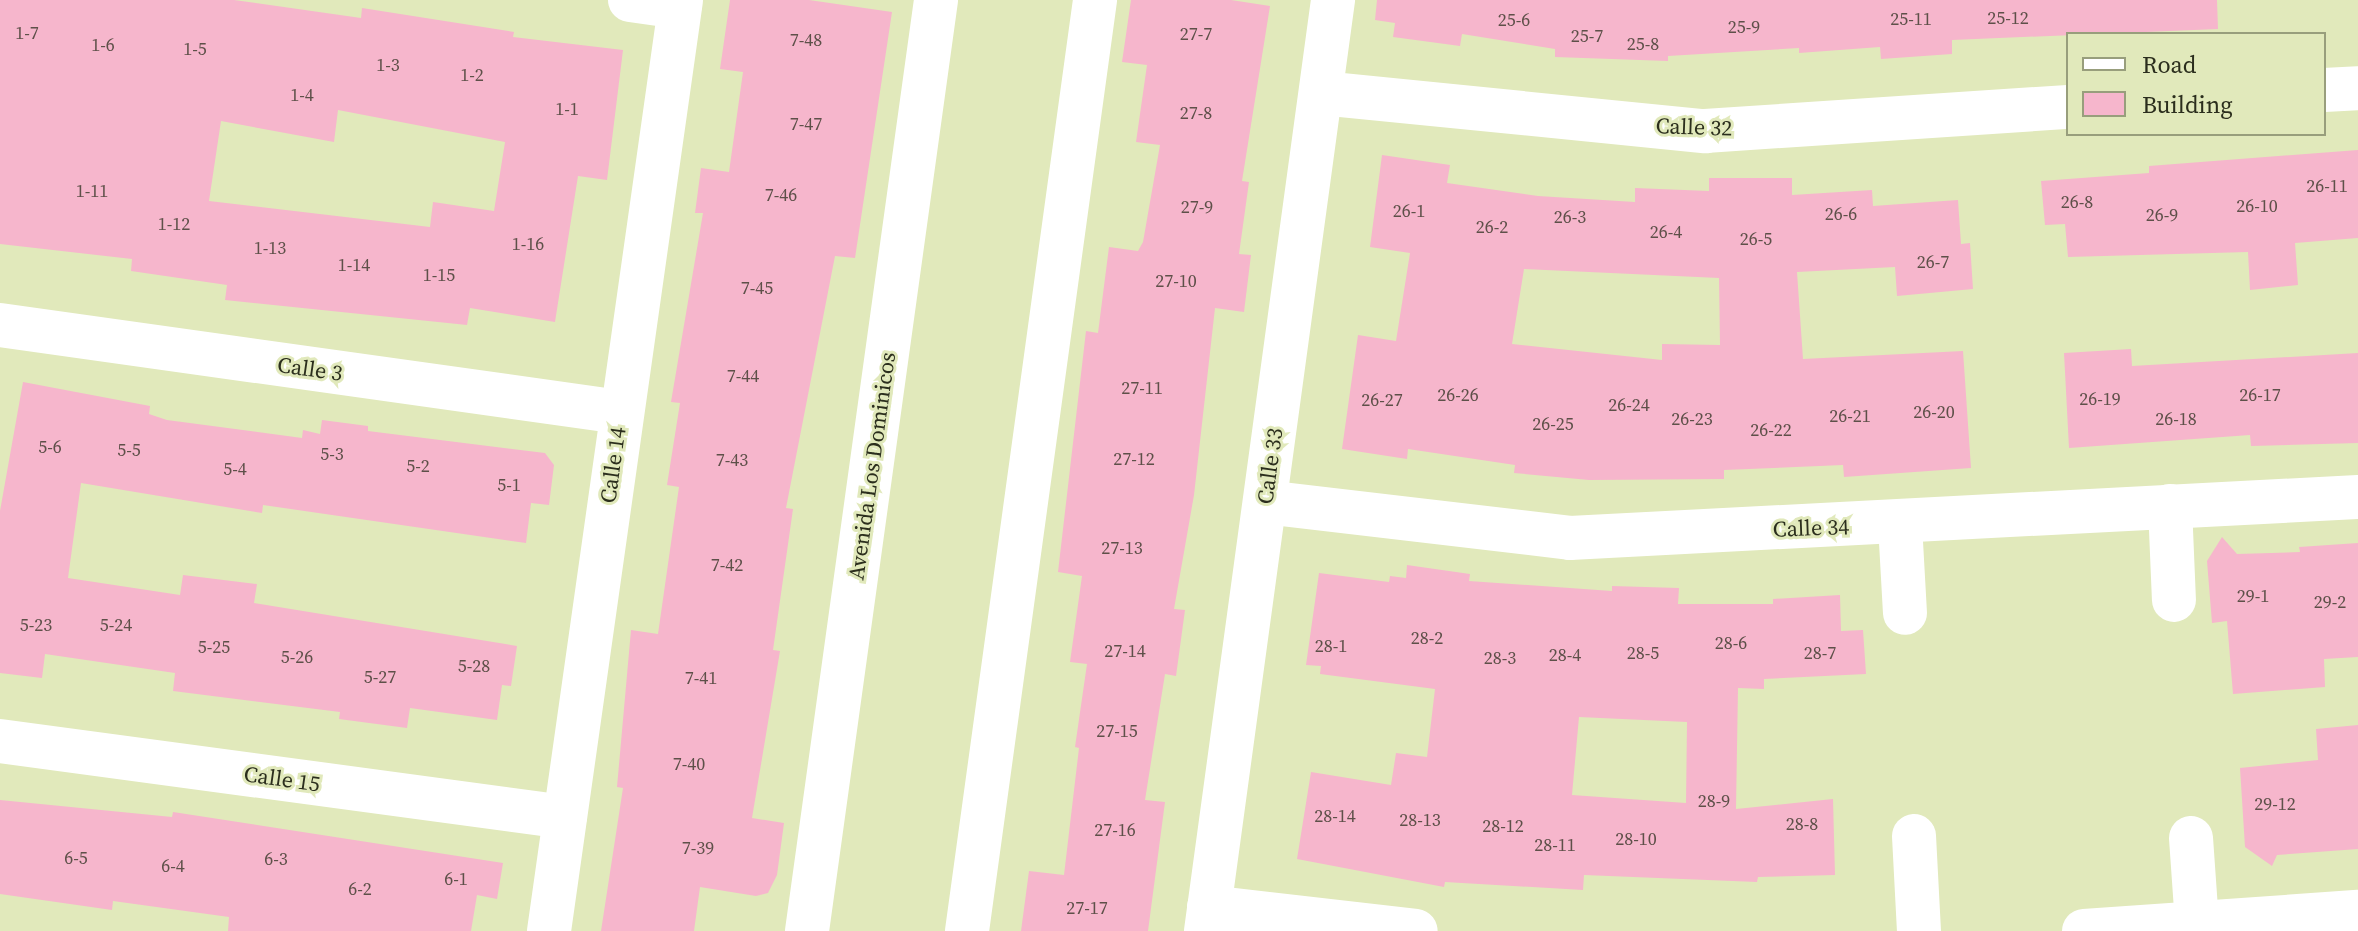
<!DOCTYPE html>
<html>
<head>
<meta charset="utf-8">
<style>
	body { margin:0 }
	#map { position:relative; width:2358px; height:931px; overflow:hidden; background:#e1e9bb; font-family:"Source Serif 4",serif }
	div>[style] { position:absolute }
	.building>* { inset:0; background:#f6b6cc }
	.minor>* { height:44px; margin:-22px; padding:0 22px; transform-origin:22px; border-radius:22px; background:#fff }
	span { translate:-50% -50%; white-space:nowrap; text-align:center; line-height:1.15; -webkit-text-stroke:6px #e1e9bb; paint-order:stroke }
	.number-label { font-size:18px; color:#5e5049 }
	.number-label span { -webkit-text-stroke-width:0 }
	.street-label { font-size:22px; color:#2b2e1d }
	.legend { position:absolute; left:2066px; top:32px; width:260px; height:104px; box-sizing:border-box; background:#e1e9bb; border:2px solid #989e7c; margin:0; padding:10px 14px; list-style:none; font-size:24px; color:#2b2e1d }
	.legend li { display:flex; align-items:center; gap:16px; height:40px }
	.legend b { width:40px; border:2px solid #989e7c }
</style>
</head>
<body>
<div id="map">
	<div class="building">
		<div style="clip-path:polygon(evenodd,0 0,234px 0,361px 18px,362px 8px,514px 32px,513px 37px,623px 50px,607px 180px,578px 176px,555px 322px,470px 308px,467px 325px,225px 300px,227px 285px,131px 271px,132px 259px,0 244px,0 0,338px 110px,505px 142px,494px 211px,433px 202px,430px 227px,209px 201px,221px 121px,334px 142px,338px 110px)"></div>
		<div style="clip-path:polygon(730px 0,809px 0,892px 12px,855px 258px,835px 256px,786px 508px,793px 509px,773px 650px,780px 651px,752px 818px,784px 823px,777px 875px,768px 893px,756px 896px,700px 887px,694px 931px,601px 931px,623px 788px,617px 787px,631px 630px,658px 634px,679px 487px,667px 485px,680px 403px,671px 402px,703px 213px,695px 213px,701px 168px,729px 172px,743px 72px,720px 69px)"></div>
		<div style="clip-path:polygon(1131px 0,1231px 0,1270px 6px,1242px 181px,1249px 182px,1239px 254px,1251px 255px,1244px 312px,1215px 308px,1194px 495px,1174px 609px,1185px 610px,1176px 676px,1165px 674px,1145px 800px,1165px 802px,1148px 931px,1021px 931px,1029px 871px,1064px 875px,1079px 748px,1075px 747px,1087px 664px,1070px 662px,1082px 576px,1058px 572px,1086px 331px,1098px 333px,1109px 247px,1138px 251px,1143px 242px,1160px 145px,1136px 142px,1147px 65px,1122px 62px)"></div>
		<div style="clip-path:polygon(1377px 0,2217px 0,2218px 29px,1952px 40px,1952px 54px,1881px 59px,1880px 47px,1799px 53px,1799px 48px,1668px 56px,1668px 61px,1555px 57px,1555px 49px,1462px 34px,1460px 46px,1393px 37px,1395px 23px,1375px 20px)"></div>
		<div style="clip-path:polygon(2358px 150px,2358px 238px,2295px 243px,2298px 285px,2250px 290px,2248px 252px,2068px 257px,2065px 224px,2045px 225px,2041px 181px,2149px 173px,2149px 166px)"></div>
		<div style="clip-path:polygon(evenodd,1382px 155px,1450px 165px,1447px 183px,1538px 196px,1635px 202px,1635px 188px,1709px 191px,1709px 178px,1792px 178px,1792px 195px,1872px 190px,1873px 206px,1958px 200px,1961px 244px,1970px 243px,1973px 289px,1897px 296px,1895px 267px,1797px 272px,1803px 359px,1963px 351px,1971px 468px,1844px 477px,1843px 465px,1724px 470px,1724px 479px,1589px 480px,1514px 473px,1515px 465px,1408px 449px,1407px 459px,1342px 449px,1358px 335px,1396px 341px,1410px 253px,1370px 247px,1382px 155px,1524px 269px,1719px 278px,1720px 345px,1662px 344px,1662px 360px,1512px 344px,1524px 269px)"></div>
		<div style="clip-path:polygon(2131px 349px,2132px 366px,2358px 353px,2358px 443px,2251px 446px,2250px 435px,2069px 448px,2064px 353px)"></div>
		<div style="clip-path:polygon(23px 382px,150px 406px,149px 414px,167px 420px,302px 438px,303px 430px,320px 434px,322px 420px,368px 426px,368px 431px,545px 453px,554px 465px,549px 505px,531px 503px,526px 543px,263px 505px,262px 513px,81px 483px,68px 578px,180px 595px,183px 575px,257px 584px,254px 603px,517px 646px,511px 686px,502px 685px,497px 720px,410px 708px,407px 728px,339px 719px,340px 712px,173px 691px,175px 673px,45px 654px,42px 678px,0 673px,0 511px)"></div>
		<div style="clip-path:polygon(2222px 537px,2237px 554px,2300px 552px,2299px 547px,2358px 543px,2358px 657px,2324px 659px,2325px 687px,2233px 694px,2227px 621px,2212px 623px,2207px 561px)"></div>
		<div style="clip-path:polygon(evenodd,1407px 565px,1470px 574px,1469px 581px,1612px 591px,1612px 586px,1679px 588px,1678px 604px,1773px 604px,1773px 599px,1840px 595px,1841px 631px,1863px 630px,1866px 674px,1764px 679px,1764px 689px,1738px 688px,1736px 809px,1833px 799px,1835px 875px,1758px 877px,1757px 882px,1584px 875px,1583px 890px,1445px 882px,1444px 887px,1297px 859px,1311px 772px,1391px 785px,1396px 753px,1427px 757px,1435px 689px,1320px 674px,1321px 666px,1306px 665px,1319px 573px,1389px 582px,1390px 576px,1406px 578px,1407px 565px,1579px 717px,1687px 722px,1686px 803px,1572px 795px,1579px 717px)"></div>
		<div style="clip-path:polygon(2358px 725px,2358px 849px,2277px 855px,2272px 866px,2245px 847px,2240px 768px,2318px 760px,2316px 729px)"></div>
		<div style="clip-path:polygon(0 800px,172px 817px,173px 812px,503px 863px,497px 899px,477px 895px,471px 931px,228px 931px,229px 917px,113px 901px,112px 910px,0 894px)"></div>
	</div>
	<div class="minor">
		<div style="left:630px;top:0;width:50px;rotate:8deg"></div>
		<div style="left:2324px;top:90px;width:34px;rotate:-3deg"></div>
		<div style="left:1321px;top:93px;width:386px;rotate:5.7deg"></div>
		<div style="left:1705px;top:131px;width:364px;rotate:-3.8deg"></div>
		<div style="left:0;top:325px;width:626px;rotate:7.99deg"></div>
		<div style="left:1265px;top:502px;width:307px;rotate:6.7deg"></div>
		<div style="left:1570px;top:538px;width:789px;rotate:-2.98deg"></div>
		<div style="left:2170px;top:506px;width:94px;rotate:87.6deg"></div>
		<div style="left:1900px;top:524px;width:89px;rotate:86.8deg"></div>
		<div style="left:0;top:741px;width:570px;rotate:7.66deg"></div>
		<div style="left:1914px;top:836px;width:95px;rotate:87deg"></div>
		<div style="left:2191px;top:838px;width:86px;rotate:86deg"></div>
		<div style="left:1209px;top:907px;width:208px;rotate:6.6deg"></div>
		<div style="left:549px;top:931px;width:940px;rotate:-81.93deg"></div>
		<div style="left:807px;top:931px;width:940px;rotate:-82.11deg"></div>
		<div style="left:967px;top:931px;width:940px;rotate:-82.17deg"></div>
		<div style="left:1206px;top:931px;width:940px;rotate:-82.23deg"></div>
		<div style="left:2084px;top:931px;width:275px;rotate:-4deg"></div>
	</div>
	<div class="number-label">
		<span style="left:2008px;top:18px">25-12</span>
		<span style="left:1911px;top:19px">25-11</span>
		<span style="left:1514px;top:20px">25-6</span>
		<span style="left:1744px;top:27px">25-9</span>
		<span style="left:27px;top:33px">1-7</span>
		<span style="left:1196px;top:34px">27-7</span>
		<span style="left:1587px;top:36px">25-7</span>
		<span style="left:806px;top:40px">7-48</span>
		<span style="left:1643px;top:44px">25-8</span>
		<span style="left:103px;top:45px">1-6</span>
		<span style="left:195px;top:49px">1-5</span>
		<span style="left:388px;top:65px">1-3</span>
		<span style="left:472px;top:75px">1-2</span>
		<span style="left:302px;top:95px">1-4</span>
		<span style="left:567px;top:109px">1-1</span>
		<span style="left:1196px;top:113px">27-8</span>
		<span style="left:806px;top:124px">7-47</span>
		<span style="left:2327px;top:186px">26-11</span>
		<span style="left:92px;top:191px">1-11</span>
		<span style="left:781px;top:195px">7-46</span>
		<span style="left:2077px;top:202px">26-8</span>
		<span style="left:2257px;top:206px">26-10</span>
		<span style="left:1197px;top:207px">27-9</span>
		<span style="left:1409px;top:211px">26-1</span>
		<span style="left:1841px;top:214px">26-6</span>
		<span style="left:2162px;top:215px">26-9</span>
		<span style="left:1570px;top:217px">26-3</span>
		<span style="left:174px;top:224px">1-12</span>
		<span style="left:1492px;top:227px">26-2</span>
		<span style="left:1666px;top:232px">26-4</span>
		<span style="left:1756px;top:239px">26-5</span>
		<span style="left:528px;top:244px">1-16</span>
		<span style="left:270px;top:248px">1-13</span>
		<span style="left:1933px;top:262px">26-7</span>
		<span style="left:354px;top:265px">1-14</span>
		<span style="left:439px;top:275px">1-15</span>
		<span style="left:1176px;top:281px">27-10</span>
		<span style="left:757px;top:288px">7-45</span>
		<span style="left:743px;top:376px">7-44</span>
		<span style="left:1142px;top:388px">27-11</span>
		<span style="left:1458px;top:395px">26-26</span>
		<span style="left:2260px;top:395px">26-17</span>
		<span style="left:2100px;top:399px">26-19</span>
		<span style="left:1382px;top:400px">26-27</span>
		<span style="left:1629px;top:405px">26-24</span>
		<span style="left:1934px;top:412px">26-20</span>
		<span style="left:1850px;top:416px">26-21</span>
		<span style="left:1692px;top:419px">26-23</span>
		<span style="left:2176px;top:419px">26-18</span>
		<span style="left:1553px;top:424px">26-25</span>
		<span style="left:1771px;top:430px">26-22</span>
		<span style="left:50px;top:447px">5-6</span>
		<span style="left:129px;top:450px">5-5</span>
		<span style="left:332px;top:454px">5-3</span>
		<span style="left:1134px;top:459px">27-12</span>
		<span style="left:732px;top:460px">7-43</span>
		<span style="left:418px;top:466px">5-2</span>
		<span style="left:235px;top:469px">5-4</span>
		<span style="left:509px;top:485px">5-1</span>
		<span style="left:1122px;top:548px">27-13</span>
		<span style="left:727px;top:565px">7-42</span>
		<span style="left:2253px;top:596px">29-1</span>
		<span style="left:2330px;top:602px">29-2</span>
		<span style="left:36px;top:625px">5-23</span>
		<span style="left:116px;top:625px">5-24</span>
		<span style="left:1427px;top:638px">28-2</span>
		<span style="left:1731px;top:643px">28-6</span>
		<span style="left:1331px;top:646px">28-1</span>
		<span style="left:214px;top:647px">5-25</span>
		<span style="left:1125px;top:651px">27-14</span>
		<span style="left:1643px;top:653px">28-5</span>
		<span style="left:1820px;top:653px">28-7</span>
		<span style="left:1565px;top:655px">28-4</span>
		<span style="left:297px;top:657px">5-26</span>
		<span style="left:1500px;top:658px">28-3</span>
		<span style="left:474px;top:666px">5-28</span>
		<span style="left:380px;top:677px">5-27</span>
		<span style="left:701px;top:678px">7-41</span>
		<span style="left:1117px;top:731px">27-15</span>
		<span style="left:689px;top:764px">7-40</span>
		<span style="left:1714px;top:801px">28-9</span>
		<span style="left:2275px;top:804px">29-12</span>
		<span style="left:1335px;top:816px">28-14</span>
		<span style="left:1420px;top:820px">28-13</span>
		<span style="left:1802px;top:824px">28-8</span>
		<span style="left:1503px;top:826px">28-12</span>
		<span style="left:1115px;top:830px">27-16</span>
		<span style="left:1636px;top:839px">28-10</span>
		<span style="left:1555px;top:845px">28-11</span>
		<span style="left:698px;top:848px">7-39</span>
		<span style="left:76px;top:858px">6-5</span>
		<span style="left:276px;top:859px">6-3</span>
		<span style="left:173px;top:866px">6-4</span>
		<span style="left:456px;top:879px">6-1</span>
		<span style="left:360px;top:889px">6-2</span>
		<span style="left:1087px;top:908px">27-17</span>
	</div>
	<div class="street-label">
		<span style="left:1694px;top:127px;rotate:2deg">Calle 32</span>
		<span style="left:310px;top:369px;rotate:8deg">Calle 3</span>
		<span style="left:613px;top:465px;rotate:-82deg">Calle 14</span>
		<span style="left:872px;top:466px;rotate:-82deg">Avenida Los Dominicos</span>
		<span style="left:1270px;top:466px;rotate:-82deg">Calle 33</span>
		<span style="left:1811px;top:528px;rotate:-2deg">Calle 34</span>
		<span style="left:282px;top:779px;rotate:8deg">Calle 15</span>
	</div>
	<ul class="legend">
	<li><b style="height:10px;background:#fff"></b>Road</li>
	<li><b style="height:22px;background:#f6b6cc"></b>Building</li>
	</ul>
</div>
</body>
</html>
